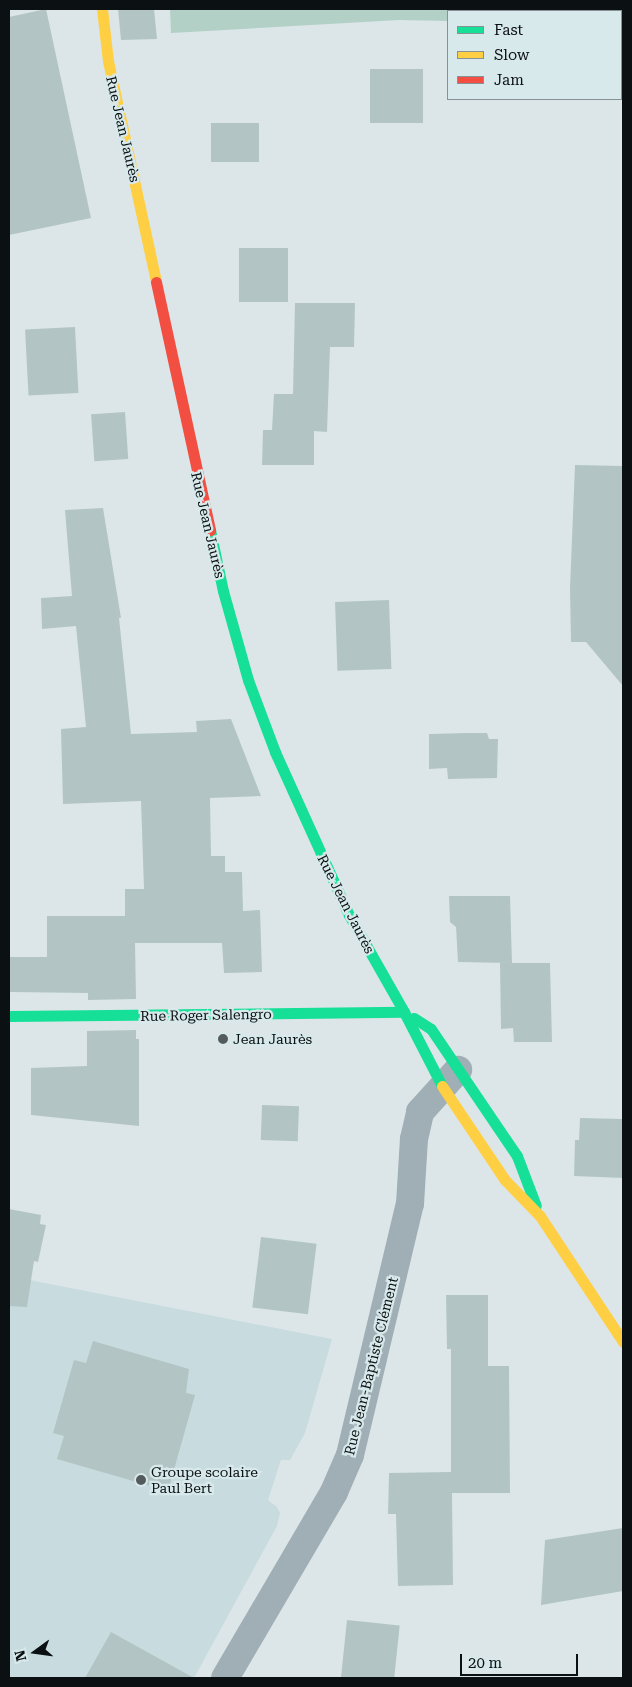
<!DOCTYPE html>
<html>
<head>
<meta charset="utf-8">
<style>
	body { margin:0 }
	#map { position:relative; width:632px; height:1687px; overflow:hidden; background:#dce6e8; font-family:"Roboto Serif",serif }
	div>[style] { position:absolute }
	.built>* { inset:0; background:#c8dbde }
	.green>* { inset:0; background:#b2d0c5 }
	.building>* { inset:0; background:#b2c5c4; transform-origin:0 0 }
	.street>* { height:28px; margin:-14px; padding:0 14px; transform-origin:14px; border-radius:14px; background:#a0aeb5 }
	.fast>* { height:11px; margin:-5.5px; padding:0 5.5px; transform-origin:5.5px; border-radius:5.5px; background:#16e098 }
	.slow>* { height:11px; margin:-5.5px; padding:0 5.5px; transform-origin:5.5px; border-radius:5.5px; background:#ffcf43 }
	.jam>* { height:11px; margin:-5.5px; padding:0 5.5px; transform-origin:5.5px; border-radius:5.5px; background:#f24e42 }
	.dots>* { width:14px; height:14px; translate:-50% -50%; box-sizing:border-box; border:2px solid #d8e9ec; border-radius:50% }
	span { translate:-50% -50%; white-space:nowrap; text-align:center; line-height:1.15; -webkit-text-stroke:4.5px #d8e9ec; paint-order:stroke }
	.street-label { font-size:14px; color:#0b1012 }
	.poi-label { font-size:14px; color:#0b1012 }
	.left { translate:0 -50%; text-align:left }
	.frame { position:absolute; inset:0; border:10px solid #0b1012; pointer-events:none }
	.legend { position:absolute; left:447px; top:10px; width:175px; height:90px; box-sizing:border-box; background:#d8e9ec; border:1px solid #869295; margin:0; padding:6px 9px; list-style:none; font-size:15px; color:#0b1012 }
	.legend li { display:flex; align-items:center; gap:10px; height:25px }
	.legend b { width:25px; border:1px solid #869295 }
	.north { position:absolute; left:10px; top:1627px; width:50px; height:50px; -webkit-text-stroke:4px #d8e9ec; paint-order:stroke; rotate:256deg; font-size:14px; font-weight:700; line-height:20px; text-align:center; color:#0b1012 }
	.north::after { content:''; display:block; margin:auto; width:18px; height:22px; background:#0b1012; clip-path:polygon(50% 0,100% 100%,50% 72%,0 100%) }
	.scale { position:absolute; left:460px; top:1654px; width:118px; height:22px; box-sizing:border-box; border:2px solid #0b1012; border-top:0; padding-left:6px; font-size:15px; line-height:18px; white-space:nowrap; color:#0b1012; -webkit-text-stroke:4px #d8e9ec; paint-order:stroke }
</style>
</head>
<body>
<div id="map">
	<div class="built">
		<div style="clip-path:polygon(9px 1276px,332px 1339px,305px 1433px,290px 1460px,281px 1460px,268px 1500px,277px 1507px,280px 1513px,277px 1526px,194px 1678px,9px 1678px)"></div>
	</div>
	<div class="green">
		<div style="clip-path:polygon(170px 9px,623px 9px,623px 28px,621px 27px,621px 11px,448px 11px,448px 21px,399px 20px,171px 33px)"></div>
	</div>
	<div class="building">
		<div style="clip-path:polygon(46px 9px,91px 218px,9px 235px,9px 17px)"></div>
		<div style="clip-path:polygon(118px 9px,154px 9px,157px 39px,121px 40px)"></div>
		<div style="left:370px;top:69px;width:53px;height:54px"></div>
		<div style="left:211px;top:123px;width:48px;height:39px"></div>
		<div style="left:239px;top:248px;width:49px;height:54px"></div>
		<div style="clip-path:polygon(295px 303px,355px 303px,354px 347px,330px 347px,327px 432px,314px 431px,314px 465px,262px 465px,263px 430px,272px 430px,274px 394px,293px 394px)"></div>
		<div style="left:75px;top:327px;width:66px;height:50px;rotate:87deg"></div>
		<div style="left:125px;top:412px;width:47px;height:34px;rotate:86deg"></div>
		<div style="clip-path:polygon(575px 465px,623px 466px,623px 686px,586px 642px,571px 642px,570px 588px)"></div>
		<div style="clip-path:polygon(103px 508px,121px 618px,119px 618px,131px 734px,197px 732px,196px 721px,231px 719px,261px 796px,210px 798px,211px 856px,225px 856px,225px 872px,242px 872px,243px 911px,260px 910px,262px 972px,224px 973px,222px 943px,135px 943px,136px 999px,88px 1000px,88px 993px,9px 992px,9px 957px,47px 957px,47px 916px,125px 916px,125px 889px,144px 889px,141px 801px,63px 804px,61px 729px,86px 727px,76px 626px,42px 629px,41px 598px,72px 596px,65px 510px)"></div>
		<div style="left:389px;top:600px;width:69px;height:54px;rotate:88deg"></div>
		<div style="clip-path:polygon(467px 733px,487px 733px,489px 739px,498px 739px,497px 778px,448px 779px,447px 768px,429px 769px,429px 734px)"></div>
		<div style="clip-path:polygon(449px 896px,510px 896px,512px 963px,458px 962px,456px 927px,450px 922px)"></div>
		<div style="clip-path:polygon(500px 963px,550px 963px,552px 1042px,514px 1042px,513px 1028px,501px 1029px)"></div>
		<div style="clip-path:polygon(136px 1030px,136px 1039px,139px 1039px,139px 1126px,31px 1115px,31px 1068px,87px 1066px,87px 1031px)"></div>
		<div style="left:262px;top:1105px;width:37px;height:35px;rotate:2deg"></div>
		<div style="clip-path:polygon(580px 1118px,623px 1119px,623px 1178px,574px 1176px,575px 1140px,579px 1140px)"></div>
		<div style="clip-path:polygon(9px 1209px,41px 1215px,40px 1224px,46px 1225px,38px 1262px,34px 1261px,27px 1307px,9px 1306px)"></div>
		<div style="left:261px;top:1237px;width:56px;height:71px;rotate:7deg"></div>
		<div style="clip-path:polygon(446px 1295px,488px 1295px,488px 1366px,509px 1366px,510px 1493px,452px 1493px,453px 1585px,398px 1586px,396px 1514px,388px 1514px,389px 1473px,451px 1472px,451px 1349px,447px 1349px)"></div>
		<div style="clip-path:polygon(93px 1341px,189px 1369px,186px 1393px,195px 1395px,168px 1491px,57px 1459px,64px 1436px,53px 1433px,74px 1360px,86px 1363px)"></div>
		<div style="clip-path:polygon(623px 1528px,623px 1591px,541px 1605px,545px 1540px)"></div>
		<div style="left:347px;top:1620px;width:53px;height:58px;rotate:6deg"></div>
		<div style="clip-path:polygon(111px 1632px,194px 1678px,85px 1678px)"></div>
	</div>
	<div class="street">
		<div style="left:225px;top:1678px;width:216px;rotate:-59.6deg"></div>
		<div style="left:334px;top:1492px;width:40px;rotate:-66.6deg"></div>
		<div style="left:350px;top:1455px;width:258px;rotate:-76.6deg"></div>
		<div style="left:410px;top:1204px;width:65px;rotate:-86.5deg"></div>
		<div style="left:414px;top:1139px;width:28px;rotate:-77deg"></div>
		<div style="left:420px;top:1112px;width:57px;rotate:-47.9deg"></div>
	</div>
	<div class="fast">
		<div style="left:210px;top:530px;width:62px;rotate:78deg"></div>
		<div style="left:223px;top:591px;width:92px;rotate:74.3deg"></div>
		<div style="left:248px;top:680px;width:77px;rotate:69.4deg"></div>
		<div style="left:275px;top:752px;width:179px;rotate:65.6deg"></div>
		<div style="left:349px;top:915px;width:112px;rotate:60.4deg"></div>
		<div style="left:404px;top:1012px;width:83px;rotate:62.8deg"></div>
		<div style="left:9px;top:1016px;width:395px;rotate:-0.6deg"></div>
		<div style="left:414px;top:1018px;width:20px;rotate:33deg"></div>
		<div style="left:431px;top:1029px;width:153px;rotate:55.9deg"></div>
		<div style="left:517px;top:1156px;width:53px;rotate:69.2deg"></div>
	</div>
	<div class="slow">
		<div style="left:102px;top:9px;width:52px;rotate:83.4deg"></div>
		<div style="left:108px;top:61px;width:226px;rotate:77.7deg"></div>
		<div style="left:442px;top:1086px;width:113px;rotate:56.2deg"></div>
		<div style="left:505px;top:1180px;width:50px;rotate:45.8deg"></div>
		<div style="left:540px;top:1216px;width:151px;rotate:56.6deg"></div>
	</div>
	<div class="jam">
		<div style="left:156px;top:282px;width:254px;rotate:77.7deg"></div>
	</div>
	<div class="dots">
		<div style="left:223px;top:1039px;background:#545b5d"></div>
		<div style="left:141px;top:1480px;background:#545b5d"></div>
	</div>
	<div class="street-label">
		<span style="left:123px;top:129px;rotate:77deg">Rue Jean Jaurès</span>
		<span style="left:208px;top:525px;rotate:77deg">Rue Jean Jaurès</span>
		<span style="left:346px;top:904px;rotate:63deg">Rue Jean Jaurès</span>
		<span style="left:206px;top:1015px;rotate:-1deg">Rue Roger Salengro</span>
		<span style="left:371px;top:1366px;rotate:-76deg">Rue Jean-Baptiste Clément</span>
	</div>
	<div class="poi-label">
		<span class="left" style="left:233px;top:1039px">Jean Jaurès</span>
		<span class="left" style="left:151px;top:1480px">Groupe scolaire<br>Paul Bert</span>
	</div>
	<div class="frame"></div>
	<ul class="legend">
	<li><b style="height:6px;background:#16e098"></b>Fast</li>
	<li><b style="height:6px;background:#ffcf43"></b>Slow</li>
	<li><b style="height:6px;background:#f24e42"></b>Jam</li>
	</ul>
	<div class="north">N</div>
	<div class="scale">20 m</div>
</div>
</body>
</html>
